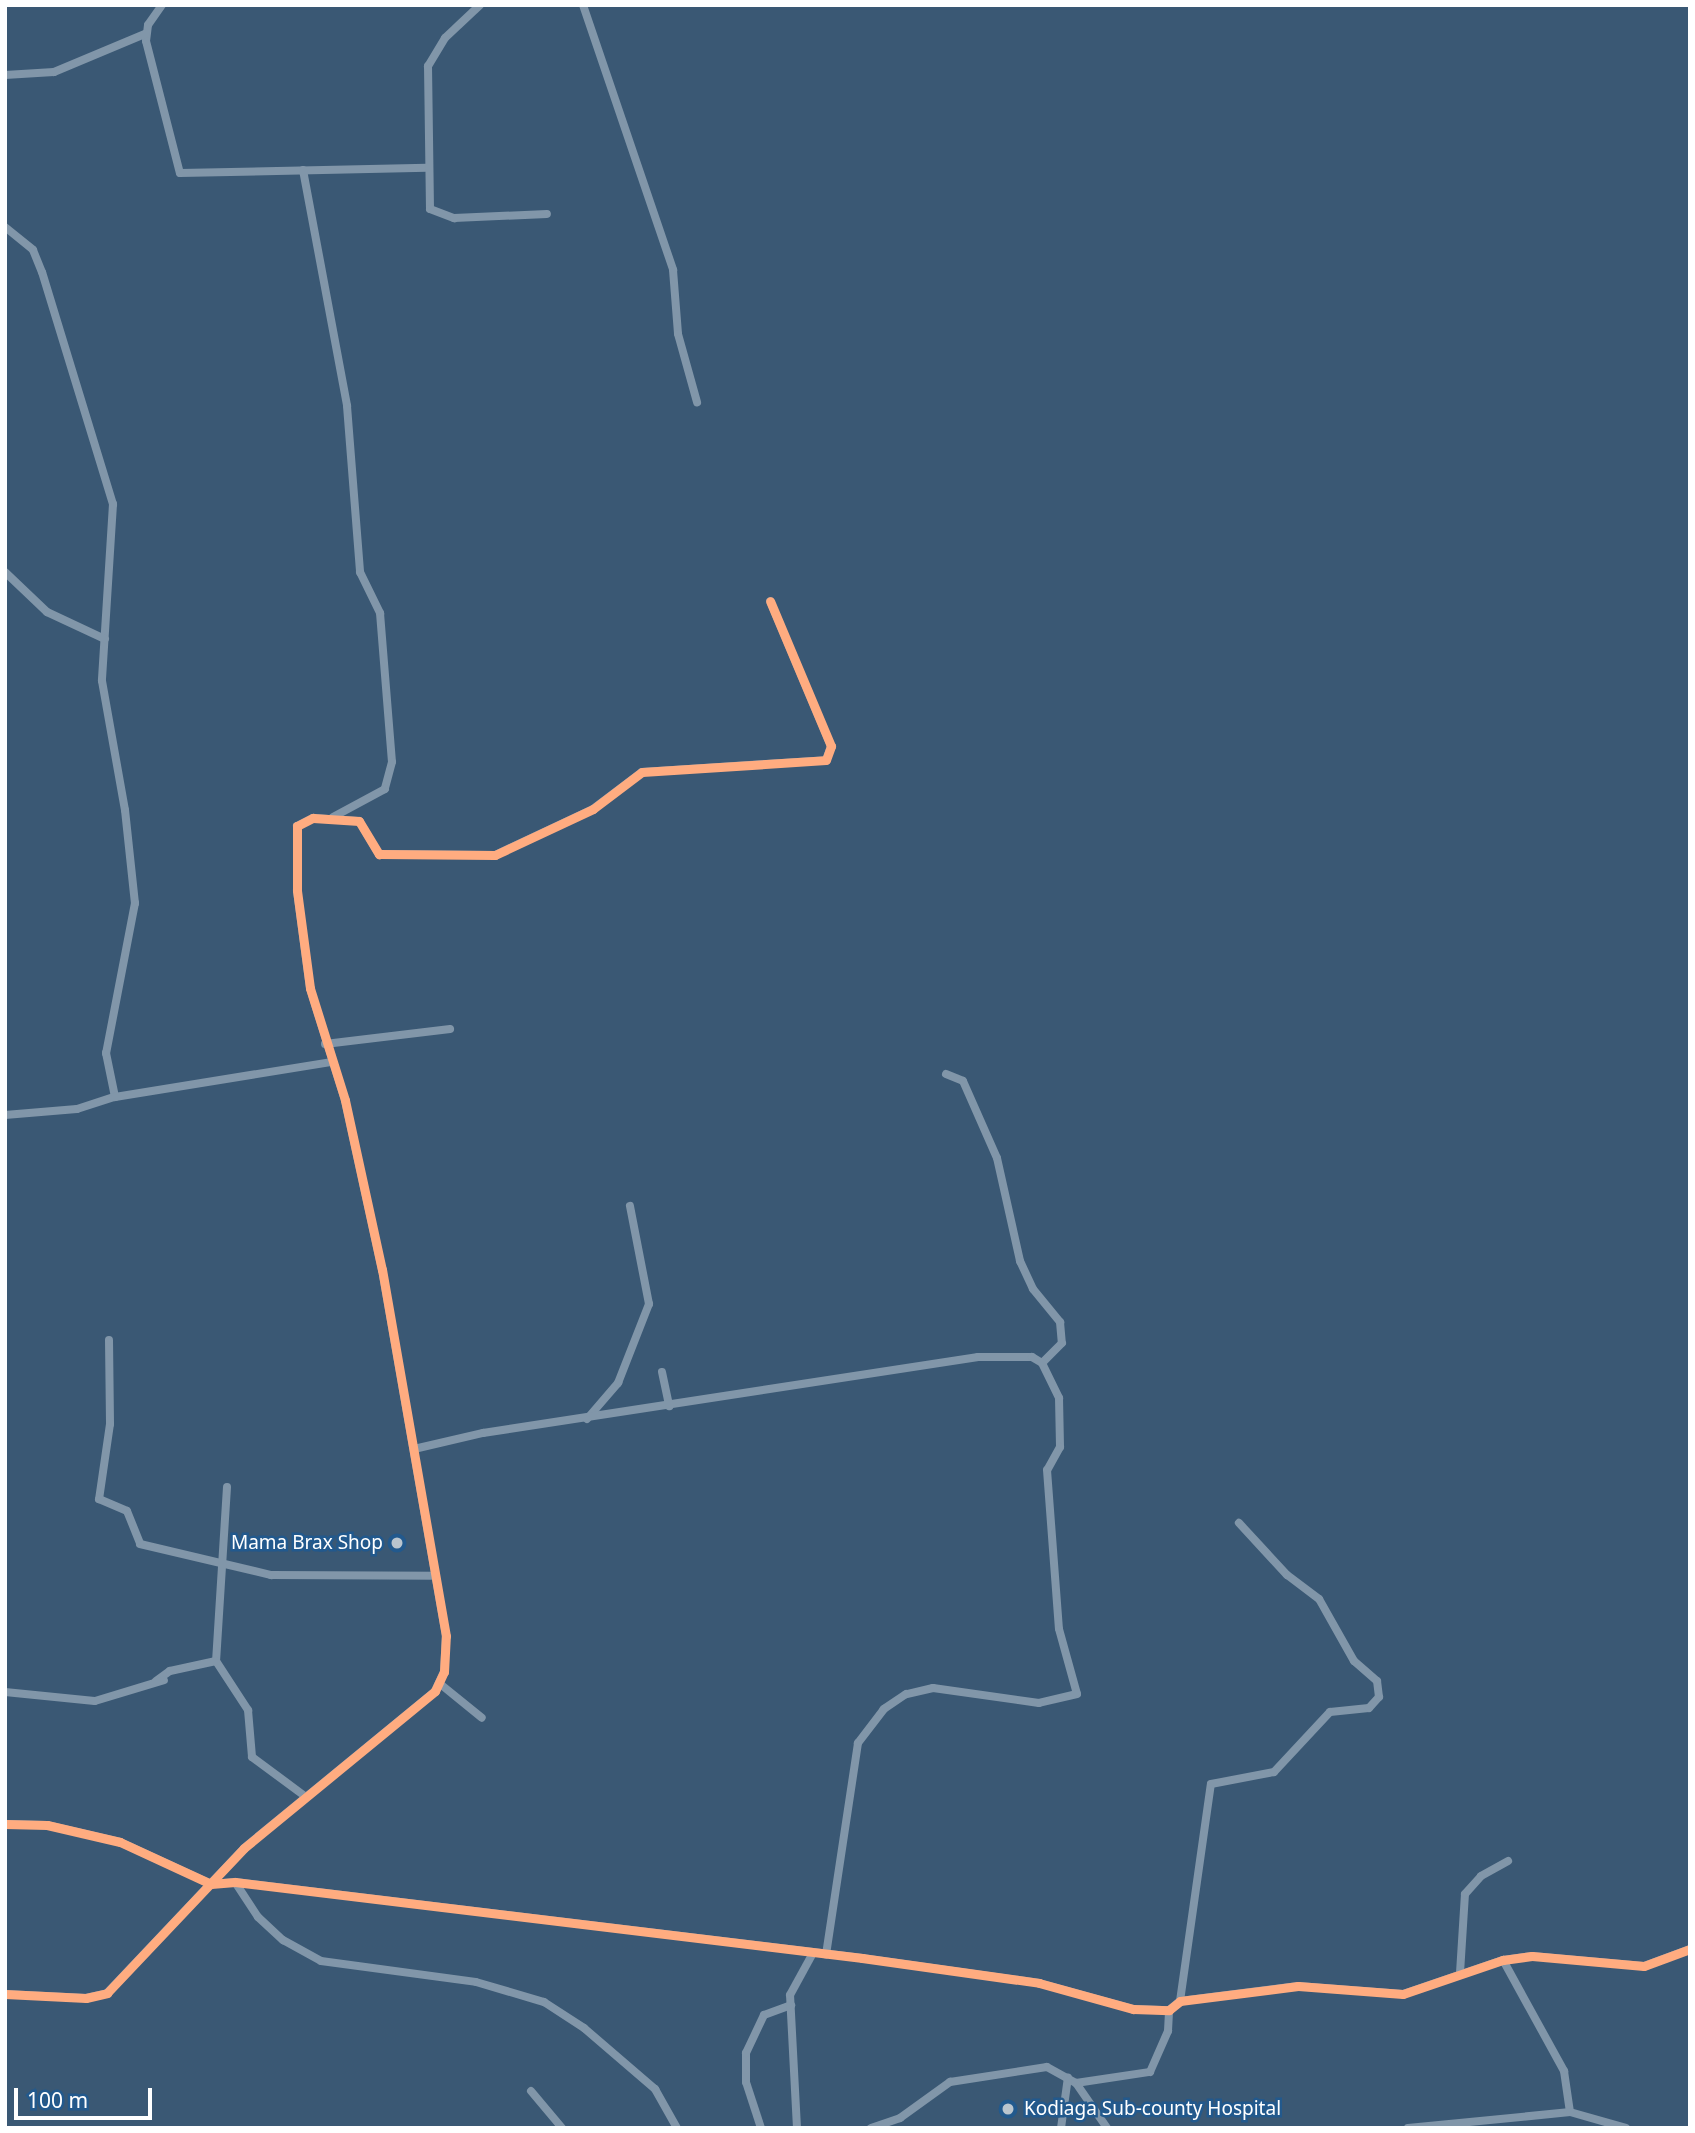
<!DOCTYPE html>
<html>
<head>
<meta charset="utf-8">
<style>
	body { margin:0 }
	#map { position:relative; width:1695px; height:2133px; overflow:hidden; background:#3a5874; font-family:"Noto Sans",sans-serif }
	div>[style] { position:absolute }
	.minor>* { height:8px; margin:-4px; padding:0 4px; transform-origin:4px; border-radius:4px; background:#8196a9 }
	.cycleway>* { height:9px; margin:-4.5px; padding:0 4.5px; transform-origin:4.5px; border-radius:4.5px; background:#ffac80 }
	.dots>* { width:19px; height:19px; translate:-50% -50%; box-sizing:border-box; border:4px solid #22598d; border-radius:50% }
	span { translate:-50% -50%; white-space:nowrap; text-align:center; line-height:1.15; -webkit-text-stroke:5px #22598d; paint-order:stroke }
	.poi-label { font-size:19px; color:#fff }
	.right { translate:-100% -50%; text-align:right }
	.left { translate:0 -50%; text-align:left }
	.frame { position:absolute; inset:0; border:7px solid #fff; pointer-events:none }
	.scale { position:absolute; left:14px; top:2088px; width:138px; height:32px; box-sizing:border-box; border:4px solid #fff; border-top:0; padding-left:9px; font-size:21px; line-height:24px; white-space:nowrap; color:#fff; -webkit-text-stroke:5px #22598d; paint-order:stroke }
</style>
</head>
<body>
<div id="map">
	<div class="minor">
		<div style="left:162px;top:5px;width:24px;rotate:125deg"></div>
		<div style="left:148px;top:25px;width:16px;rotate:97deg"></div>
		<div style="left:146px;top:41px;width:136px;rotate:75.6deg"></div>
		<div style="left:180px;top:173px;width:247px;rotate:-1.2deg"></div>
		<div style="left:480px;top:5px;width:48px;rotate:136.7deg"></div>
		<div style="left:445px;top:38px;width:33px;rotate:121deg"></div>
		<div style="left:428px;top:66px;width:143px;rotate:89.2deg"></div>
		<div style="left:430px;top:209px;width:26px;rotate:21deg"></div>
		<div style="left:454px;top:218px;width:93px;rotate:-2.5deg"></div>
		<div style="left:583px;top:5px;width:280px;rotate:71.2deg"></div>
		<div style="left:673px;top:270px;width:64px;rotate:85.5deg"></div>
		<div style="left:678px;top:334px;width:71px;rotate:74.4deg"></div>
		<div style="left:5px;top:75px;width:49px;rotate:-3.5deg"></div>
		<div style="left:54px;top:72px;width:99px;rotate:-22.7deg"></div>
		<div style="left:303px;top:170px;width:240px;rotate:79.4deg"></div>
		<div style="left:347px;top:406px;width:167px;rotate:85.5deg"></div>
		<div style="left:360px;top:572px;width:46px;rotate:64deg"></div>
		<div style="left:380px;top:613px;width:149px;rotate:85.4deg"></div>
		<div style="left:392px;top:762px;width:28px;rotate:105deg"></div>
		<div style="left:385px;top:789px;width:59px;rotate:151.7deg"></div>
		<div style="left:5px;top:227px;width:36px;rotate:39deg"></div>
		<div style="left:33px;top:250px;width:24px;rotate:68deg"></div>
		<div style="left:42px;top:272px;width:243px;rotate:73deg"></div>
		<div style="left:113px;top:504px;width:177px;rotate:93.6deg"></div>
		<div style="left:102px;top:681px;width:131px;rotate:79.9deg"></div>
		<div style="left:125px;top:810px;width:94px;rotate:83.9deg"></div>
		<div style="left:135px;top:903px;width:153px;rotate:100.9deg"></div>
		<div style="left:106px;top:1053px;width:45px;rotate:78.4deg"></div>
		<div style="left:5px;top:572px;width:58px;rotate:43.6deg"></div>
		<div style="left:47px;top:612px;width:64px;rotate:25deg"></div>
		<div style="left:325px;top:1044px;width:126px;rotate:-6.8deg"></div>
		<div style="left:946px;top:1074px;width:18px;rotate:22deg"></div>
		<div style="left:963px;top:1081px;width:84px;rotate:66.2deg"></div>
		<div style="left:997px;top:1158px;width:106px;rotate:77.4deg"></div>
		<div style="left:1020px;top:1261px;width:31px;rotate:65deg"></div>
		<div style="left:1033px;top:1289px;width:43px;rotate:50.7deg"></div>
		<div style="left:1060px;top:1322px;width:21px;rotate:85deg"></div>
		<div style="left:1062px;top:1343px;width:28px;rotate:135deg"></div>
		<div style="left:5px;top:1115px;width:72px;rotate:-4.8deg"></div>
		<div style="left:77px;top:1109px;width:40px;rotate:-18deg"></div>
		<div style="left:115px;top:1097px;width:220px;rotate:-9.2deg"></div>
		<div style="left:109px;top:1340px;width:84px;rotate:89.3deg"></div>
		<div style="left:110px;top:1424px;width:76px;rotate:98.3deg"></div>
		<div style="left:99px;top:1499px;width:30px;rotate:23deg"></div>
		<div style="left:127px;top:1511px;width:35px;rotate:68deg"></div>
		<div style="left:140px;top:1544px;width:135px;rotate:13.3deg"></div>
		<div style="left:271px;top:1575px;width:165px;rotate:0.3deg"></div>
		<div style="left:662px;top:1372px;width:35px;rotate:78deg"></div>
		<div style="left:587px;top:1419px;width:48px;rotate:-49.3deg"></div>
		<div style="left:618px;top:1383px;width:85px;rotate:-68.6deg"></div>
		<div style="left:649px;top:1304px;width:100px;rotate:-101deg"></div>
		<div style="left:414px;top:1449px;width:71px;rotate:-13.1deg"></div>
		<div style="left:483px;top:1433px;width:501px;rotate:-8.73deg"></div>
		<div style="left:978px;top:1357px;width:54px"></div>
		<div style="left:1032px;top:1357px;width:12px;rotate:31deg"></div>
		<div style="left:1042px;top:1363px;width:39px;rotate:64deg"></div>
		<div style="left:1059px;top:1398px;width:49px;rotate:88.8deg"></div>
		<div style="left:1060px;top:1447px;width:26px;rotate:119deg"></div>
		<div style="left:1047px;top:1470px;width:159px;rotate:85.7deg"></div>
		<div style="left:1059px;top:1629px;width:67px;rotate:74.5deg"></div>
		<div style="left:1077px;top:1694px;width:39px;rotate:167deg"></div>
		<div style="left:1039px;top:1703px;width:107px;rotate:-171.9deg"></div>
		<div style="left:933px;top:1688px;width:28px;rotate:167deg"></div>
		<div style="left:906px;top:1694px;width:27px;rotate:146deg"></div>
		<div style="left:884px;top:1709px;width:43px;rotate:127.4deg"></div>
		<div style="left:858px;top:1743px;width:214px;rotate:98.6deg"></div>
		<div style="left:227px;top:1487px;width:174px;rotate:93.6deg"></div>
		<div style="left:216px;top:1661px;width:59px;rotate:56.9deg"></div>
		<div style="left:248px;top:1710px;width:47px;rotate:85.1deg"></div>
		<div style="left:252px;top:1757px;width:67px;rotate:36.5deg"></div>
		<div style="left:156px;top:1681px;width:17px;rotate:-36deg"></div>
		<div style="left:170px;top:1671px;width:47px;rotate:-12.3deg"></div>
		<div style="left:439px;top:1683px;width:55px;rotate:39.1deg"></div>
		<div style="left:5px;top:1692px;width:90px;rotate:5.7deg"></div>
		<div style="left:95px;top:1701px;width:72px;rotate:-16.9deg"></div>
		<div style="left:5px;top:1824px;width:42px;rotate:1.4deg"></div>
		<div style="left:47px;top:1825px;width:75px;rotate:13.1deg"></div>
		<div style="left:120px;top:1842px;width:100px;rotate:24.8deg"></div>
		<div style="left:211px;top:1884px;width:24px;rotate:-5deg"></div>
		<div style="left:235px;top:1882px;width:632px;rotate:6.91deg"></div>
		<div style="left:862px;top:1958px;width:179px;rotate:8deg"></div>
		<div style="left:1039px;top:1983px;width:98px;rotate:15.5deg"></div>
		<div style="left:1133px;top:2009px;width:36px;rotate:2deg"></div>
		<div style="left:1169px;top:2010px;width:14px;rotate:-39deg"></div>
		<div style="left:1180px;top:2001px;width:119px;rotate:-7.2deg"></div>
		<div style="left:1298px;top:1986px;width:105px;rotate:4.4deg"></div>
		<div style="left:1403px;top:1994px;width:106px;rotate:-18.8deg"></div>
		<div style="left:1503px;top:1960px;width:29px;rotate:-8deg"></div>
		<div style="left:1532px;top:1956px;width:112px;rotate:5.1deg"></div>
		<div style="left:1644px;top:1966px;width:49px;rotate:-20.3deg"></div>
		<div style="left:235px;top:1882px;width:42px;rotate:56.7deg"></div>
		<div style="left:258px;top:1917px;width:34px;rotate:43deg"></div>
		<div style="left:283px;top:1940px;width:43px;rotate:28.9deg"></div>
		<div style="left:321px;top:1961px;width:156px;rotate:7.7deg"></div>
		<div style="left:476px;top:1982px;width:71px;rotate:16.4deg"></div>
		<div style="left:544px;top:2002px;width:48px;rotate:33deg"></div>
		<div style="left:584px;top:2028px;width:94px;rotate:40.7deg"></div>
		<div style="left:655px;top:2089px;width:45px;rotate:60.6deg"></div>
		<div style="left:1503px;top:1960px;width:127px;rotate:61.2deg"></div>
		<div style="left:1564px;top:2071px;width:41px;rotate:81.7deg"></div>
		<div style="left:1460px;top:1973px;width:79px;rotate:-86.4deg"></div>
		<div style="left:1465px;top:1894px;width:24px;rotate:-48deg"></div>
		<div style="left:1481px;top:1876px;width:31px;rotate:-29deg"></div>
		<div style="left:5px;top:1994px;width:81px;rotate:2.8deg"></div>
		<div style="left:86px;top:1998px;width:22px;rotate:-13deg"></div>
		<div style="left:107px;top:1993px;width:199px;rotate:-46.6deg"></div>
		<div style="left:244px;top:1848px;width:247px;rotate:-39.4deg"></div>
		<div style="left:435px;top:1691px;width:21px;rotate:-65deg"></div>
		<div style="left:444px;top:1672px;width:36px;rotate:-87deg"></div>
		<div style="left:446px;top:1636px;width:372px;rotate:-99.9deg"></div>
		<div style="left:382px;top:1270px;width:174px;rotate:-102.3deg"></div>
		<div style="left:345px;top:1100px;width:117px;rotate:-107.4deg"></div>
		<div style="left:310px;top:988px;width:99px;rotate:-97.6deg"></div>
		<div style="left:297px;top:890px;width:64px;rotate:-90deg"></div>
		<div style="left:297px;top:826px;width:18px;rotate:-27deg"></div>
		<div style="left:313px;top:818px;width:46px;rotate:3.7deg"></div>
		<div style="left:359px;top:821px;width:39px;rotate:59deg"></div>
		<div style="left:379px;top:854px;width:116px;rotate:0.5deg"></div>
		<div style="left:495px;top:855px;width:108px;rotate:-25.1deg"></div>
		<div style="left:593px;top:809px;width:61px;rotate:-37.1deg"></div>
		<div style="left:642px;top:772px;width:184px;rotate:-3.7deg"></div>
		<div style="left:826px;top:760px;width:15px;rotate:-70deg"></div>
		<div style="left:831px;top:746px;width:157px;rotate:-112.8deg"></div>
		<div style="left:1180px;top:2001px;width:219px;rotate:-81.9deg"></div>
		<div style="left:1211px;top:1784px;width:64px;rotate:-10.8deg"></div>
		<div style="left:1274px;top:1772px;width:82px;rotate:-47deg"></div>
		<div style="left:1330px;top:1712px;width:39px;rotate:-6deg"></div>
		<div style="left:1369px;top:1708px;width:15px;rotate:-48deg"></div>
		<div style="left:1379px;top:1697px;width:16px;rotate:-97deg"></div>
		<div style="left:1377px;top:1681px;width:30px;rotate:-139deg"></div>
		<div style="left:1354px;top:1661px;width:71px;rotate:-119.4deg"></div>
		<div style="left:1319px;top:1599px;width:40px;rotate:-143deg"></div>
		<div style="left:1287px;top:1575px;width:71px;rotate:-132.7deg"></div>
		<div style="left:1076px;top:2083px;width:75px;rotate:-8.5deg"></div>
		<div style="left:1150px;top:2072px;width:45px;rotate:-66.3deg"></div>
		<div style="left:1168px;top:2031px;width:21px;rotate:-87deg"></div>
		<div style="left:531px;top:2091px;width:48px;rotate:50deg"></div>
		<div style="left:761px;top:2128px;width:48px;rotate:-108.1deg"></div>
		<div style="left:746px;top:2082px;width:29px;rotate:-90deg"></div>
		<div style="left:746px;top:2053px;width:42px;rotate:-64.7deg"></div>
		<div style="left:764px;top:2015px;width:29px;rotate:-20deg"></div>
		<div style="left:797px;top:2128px;width:133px;rotate:-93deg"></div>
		<div style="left:790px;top:1995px;width:48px;rotate:-61.3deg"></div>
		<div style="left:871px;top:2128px;width:31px;rotate:-19deg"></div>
		<div style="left:900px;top:2118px;width:62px;rotate:-35.8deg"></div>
		<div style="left:950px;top:2082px;width:98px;rotate:-8.8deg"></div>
		<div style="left:1047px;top:2067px;width:33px;rotate:29deg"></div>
		<div style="left:1076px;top:2083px;width:55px;rotate:55.4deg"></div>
		<div style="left:1061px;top:2128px;width:51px;rotate:-82.2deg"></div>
		<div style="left:1408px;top:2128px;width:163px;rotate:-5.6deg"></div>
		<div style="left:1570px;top:2112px;width:58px;rotate:15.9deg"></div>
	</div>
	<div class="cycleway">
		<div style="left:5px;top:1824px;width:42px;rotate:1.4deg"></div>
		<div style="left:47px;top:1825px;width:75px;rotate:13.1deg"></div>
		<div style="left:120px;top:1842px;width:100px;rotate:24.8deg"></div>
		<div style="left:211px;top:1884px;width:24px;rotate:-5deg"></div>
		<div style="left:235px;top:1882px;width:632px;rotate:6.91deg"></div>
		<div style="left:862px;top:1958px;width:179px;rotate:8deg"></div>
		<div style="left:1039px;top:1983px;width:98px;rotate:15.5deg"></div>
		<div style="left:1133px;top:2009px;width:36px;rotate:2deg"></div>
		<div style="left:1169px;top:2010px;width:14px;rotate:-39deg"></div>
		<div style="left:1180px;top:2001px;width:119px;rotate:-7.2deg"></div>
		<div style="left:1298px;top:1986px;width:105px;rotate:4.4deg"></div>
		<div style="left:1403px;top:1994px;width:106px;rotate:-18.8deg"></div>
		<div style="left:1503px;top:1960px;width:29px;rotate:-8deg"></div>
		<div style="left:1532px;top:1956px;width:112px;rotate:5.1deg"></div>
		<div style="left:1644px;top:1966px;width:49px;rotate:-20.3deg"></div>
		<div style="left:5px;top:1994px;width:81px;rotate:2.8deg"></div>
		<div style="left:86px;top:1998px;width:22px;rotate:-13deg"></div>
		<div style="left:107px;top:1993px;width:199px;rotate:-46.6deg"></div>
		<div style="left:244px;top:1848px;width:247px;rotate:-39.4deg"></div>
		<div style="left:435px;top:1691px;width:21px;rotate:-65deg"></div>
		<div style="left:444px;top:1672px;width:36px;rotate:-87deg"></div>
		<div style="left:446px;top:1636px;width:372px;rotate:-99.9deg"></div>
		<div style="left:382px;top:1270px;width:174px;rotate:-102.3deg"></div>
		<div style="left:345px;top:1100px;width:117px;rotate:-107.4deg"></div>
		<div style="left:310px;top:988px;width:99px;rotate:-97.6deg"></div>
		<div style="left:297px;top:890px;width:64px;rotate:-90deg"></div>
		<div style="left:297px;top:826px;width:18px;rotate:-27deg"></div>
		<div style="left:313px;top:818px;width:46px;rotate:3.7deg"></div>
		<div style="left:359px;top:821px;width:39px;rotate:59deg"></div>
		<div style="left:379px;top:854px;width:116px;rotate:0.5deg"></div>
		<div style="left:495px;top:855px;width:108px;rotate:-25.1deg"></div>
		<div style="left:593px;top:809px;width:61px;rotate:-37.1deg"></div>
		<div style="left:642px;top:772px;width:184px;rotate:-3.7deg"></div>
		<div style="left:826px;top:760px;width:15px;rotate:-70deg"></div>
		<div style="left:831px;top:746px;width:157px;rotate:-112.8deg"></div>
	</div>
	<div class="dots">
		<div style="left:397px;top:1543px;background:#bac5ce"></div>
		<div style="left:1008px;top:2109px;background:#bac5ce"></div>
	</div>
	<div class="poi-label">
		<span class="right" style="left:383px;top:1543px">Mama Brax Shop</span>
		<span class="left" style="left:1024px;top:2109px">Kodiaga Sub-county Hospital</span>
	</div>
	<div class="frame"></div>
	<div class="scale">100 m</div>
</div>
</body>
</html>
